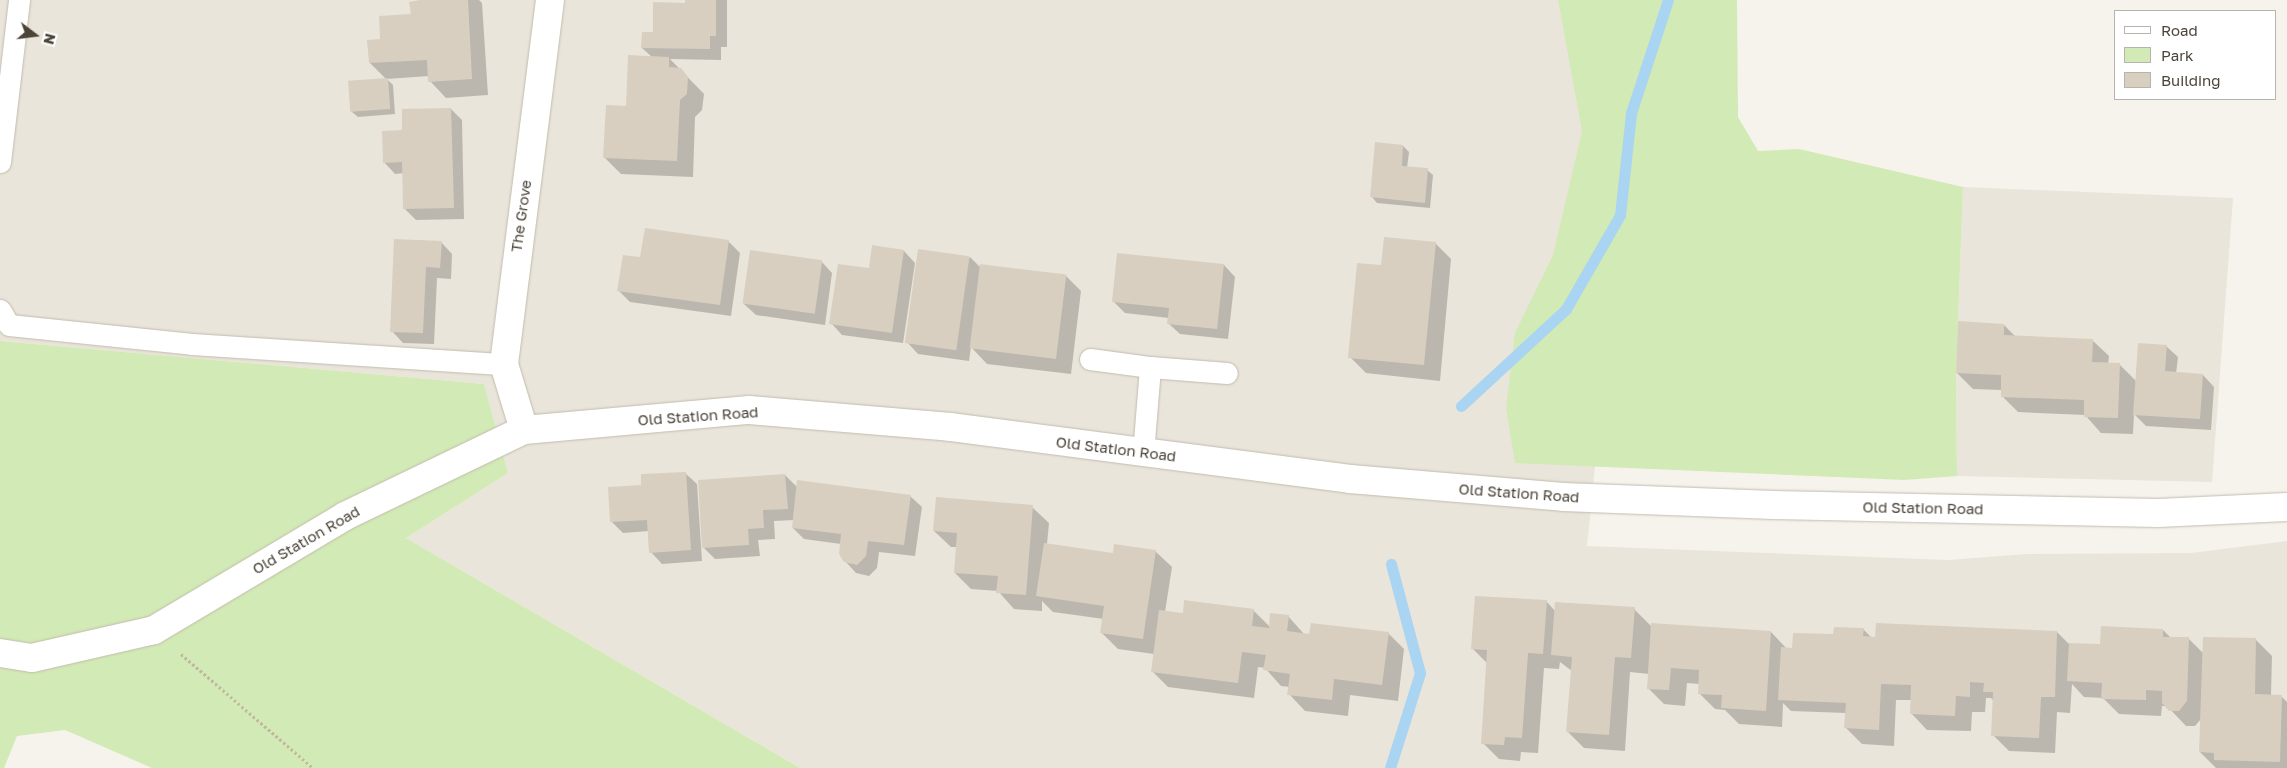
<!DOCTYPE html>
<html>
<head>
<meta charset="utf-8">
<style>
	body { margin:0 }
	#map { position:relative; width:2287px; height:768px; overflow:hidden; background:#f6f3ec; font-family:"Golos Text",sans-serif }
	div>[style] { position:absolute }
	.residential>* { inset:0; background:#eae5da }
	.green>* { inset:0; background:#d2eab5 }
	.shadow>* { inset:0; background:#0003 }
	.stream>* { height:11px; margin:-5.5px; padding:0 5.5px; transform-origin:5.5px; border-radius:5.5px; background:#a9d4f2 }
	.building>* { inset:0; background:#d8cfc1; transform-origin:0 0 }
	.path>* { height:3px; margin-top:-1.5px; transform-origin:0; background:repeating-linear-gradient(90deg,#c4b79f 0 2.5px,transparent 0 5px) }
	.roads { filter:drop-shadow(0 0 1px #c2bbae) drop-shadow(0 0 1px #c2bbae) }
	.service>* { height:21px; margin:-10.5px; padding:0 10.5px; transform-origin:10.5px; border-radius:10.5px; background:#fff }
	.minor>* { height:28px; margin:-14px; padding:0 14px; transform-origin:14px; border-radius:14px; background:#fff }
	span { translate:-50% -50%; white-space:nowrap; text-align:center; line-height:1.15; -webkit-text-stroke:4px #fff; paint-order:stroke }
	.street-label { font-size:15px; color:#4b4439 }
	.legend { position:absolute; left:2114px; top:10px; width:162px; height:90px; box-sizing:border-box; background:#fff; border:1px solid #b7b4b0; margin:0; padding:6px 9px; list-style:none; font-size:15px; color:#4b4439 }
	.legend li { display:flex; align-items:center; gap:10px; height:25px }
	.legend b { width:25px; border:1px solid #b7b4b0 }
	.north { position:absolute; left:10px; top:10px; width:50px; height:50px; -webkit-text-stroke:4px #fff; paint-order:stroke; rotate:105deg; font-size:14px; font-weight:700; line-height:20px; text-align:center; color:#4b4439 }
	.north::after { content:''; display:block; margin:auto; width:18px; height:22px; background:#4b4439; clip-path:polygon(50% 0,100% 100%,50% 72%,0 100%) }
</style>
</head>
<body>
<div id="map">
	<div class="residential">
		<div style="clip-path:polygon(0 0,1642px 0,1587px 546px,1948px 560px,2027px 554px,2191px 553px,2287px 541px,2287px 768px,800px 768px,406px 538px,508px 473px,484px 384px,0 341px)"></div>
		<div style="clip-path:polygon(1963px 187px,2233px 198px,2212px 482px,1957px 476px,1956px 373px)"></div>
	</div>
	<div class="green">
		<div style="clip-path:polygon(1558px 0,1737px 0,1738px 117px,1758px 151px,1799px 149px,1963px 187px,1956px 373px,1957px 476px,1904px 480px,1515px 463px,1506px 408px,1515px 333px,1553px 255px,1582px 131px)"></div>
		<div style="clip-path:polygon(0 341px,484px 384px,508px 473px,406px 538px,800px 768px,152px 768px,65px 730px,17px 736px,4px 768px,0 768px)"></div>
	</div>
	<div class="shadow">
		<div style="clip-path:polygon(422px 0,479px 0,482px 3px,488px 95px,446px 98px,430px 81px,429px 76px,387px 79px,393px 85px,395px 114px,358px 117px,352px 112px,386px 79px,370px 63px,382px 40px,412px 16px)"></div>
		<div style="clip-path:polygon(686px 0,727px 0,727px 47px,721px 47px,721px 60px,670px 59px,704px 94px,702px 110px,695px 117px,693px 177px,621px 174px,605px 158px,652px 57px,642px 48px,686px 4px)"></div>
		<div style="clip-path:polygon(451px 109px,462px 120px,464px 219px,416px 220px,405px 209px,404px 173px,395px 174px,384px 162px)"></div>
		<div style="clip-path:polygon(1403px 146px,1409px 152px,1407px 168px,1427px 170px,1433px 175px,1430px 208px,1377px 203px,1372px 197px)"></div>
		<div style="clip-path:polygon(396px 240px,441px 242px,452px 254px,451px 279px,437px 278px,434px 344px,403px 343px,392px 331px)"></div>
		<div style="clip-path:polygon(728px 241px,740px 253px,731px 316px,630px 302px,619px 291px,641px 258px)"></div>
		<div style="clip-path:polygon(1435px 243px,1451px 259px,1440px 381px,1366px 373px,1350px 357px,1382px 267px)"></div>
		<div style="clip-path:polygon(904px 251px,915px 263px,903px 343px,842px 335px,831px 323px,870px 269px)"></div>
		<div style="clip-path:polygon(970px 257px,981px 268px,1065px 275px,1081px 291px,1071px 374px,987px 364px,971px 347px,969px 361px,918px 354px,907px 342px)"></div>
		<div style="clip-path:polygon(821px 261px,832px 273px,825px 325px,756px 315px,744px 304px)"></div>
		<div style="clip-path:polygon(1224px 265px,1235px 277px,1228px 339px,1180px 334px,1168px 323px,1169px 318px,1125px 313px,1114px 302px)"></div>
		<div style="clip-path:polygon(2004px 325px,2016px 337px,2092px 340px,2109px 356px,2108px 364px,2119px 364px,2136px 381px,2166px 346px,2178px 357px,2176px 374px,2203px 375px,2214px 387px,2211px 430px,2146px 426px,2134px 414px,2133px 434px,2101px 433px,2085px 415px,2018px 412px,2002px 396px,2002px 390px,1973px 389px,1957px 373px)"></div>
		<div style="clip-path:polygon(685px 473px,697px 484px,702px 561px,662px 564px,651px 552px,649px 531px,623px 533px,612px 522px,643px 486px)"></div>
		<div style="clip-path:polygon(785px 475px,798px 488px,910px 496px,922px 507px,915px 556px,879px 552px,877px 568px,869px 576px,856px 573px,845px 561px,841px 544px,804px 539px,793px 528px,794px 520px,774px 521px,775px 539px,758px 540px,760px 556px,715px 559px,704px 548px)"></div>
		<div style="clip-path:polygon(1032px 507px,1049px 523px,1047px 544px,1114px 555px,1155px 551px,1172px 567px,1165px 612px,1184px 614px,1253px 610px,1270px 627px,1288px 616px,1304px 634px,1388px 633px,1404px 649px,1398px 701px,1350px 695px,1348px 716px,1305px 711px,1289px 694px,1290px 687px,1281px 686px,1265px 668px,1258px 667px,1254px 698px,1168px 687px,1152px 671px,1154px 654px,1118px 649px,1102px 633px,1104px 619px,1053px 612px,1042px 601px,1042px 611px,1014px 609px,998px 591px,971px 589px,955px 573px,957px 547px,951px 547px,934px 531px)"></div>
		<div style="clip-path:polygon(1546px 601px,1555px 611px,1634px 609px,1652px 627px,1771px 632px,1787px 649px,1793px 649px,1863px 629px,1872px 638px,2057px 632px,2069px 644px,2102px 645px,2163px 630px,2171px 638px,2189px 639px,2203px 653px,2256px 640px,2272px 656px,2271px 696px,2281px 696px,2287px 702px,2287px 768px,2216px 768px,2200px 752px,2201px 719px,2195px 726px,2186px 726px,2167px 706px,2162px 706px,2161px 716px,2119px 714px,2103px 698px,2084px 697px,2072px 684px,2070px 713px,2057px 712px,2055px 753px,2009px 751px,1993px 735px,1994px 701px,1991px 698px,1986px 698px,1985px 712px,1972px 712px,1971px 731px,1927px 730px,1911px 713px,1912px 700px,1896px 700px,1894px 746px,1862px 744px,1846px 728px,1846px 713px,1791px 711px,1783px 703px,1782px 727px,1739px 724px,1725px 710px,1715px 709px,1699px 693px,1700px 684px,1687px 683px,1685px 706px,1664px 704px,1648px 688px,1649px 674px,1630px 672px,1625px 751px,1584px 748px,1568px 732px,1572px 671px,1560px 662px,1559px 669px,1544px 668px,1538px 753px,1521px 752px,1520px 761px,1499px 759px,1483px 743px,1488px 664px,1473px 649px)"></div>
	</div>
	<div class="stream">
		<div style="left:1461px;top:406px;width:143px;rotate:-42.7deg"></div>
		<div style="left:1566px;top:309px;width:108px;rotate:-60.1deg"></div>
		<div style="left:1620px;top:215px;width:103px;rotate:-83.8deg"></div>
		<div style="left:1631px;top:113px;width:119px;rotate:-71.9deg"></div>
		<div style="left:1390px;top:768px;width:100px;rotate:-72.5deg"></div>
		<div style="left:1420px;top:673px;width:113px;rotate:-104.9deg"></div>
	</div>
	<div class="building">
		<div style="clip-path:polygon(420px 0,468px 0,472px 79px,428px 82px,427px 60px,369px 63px,367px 40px,380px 39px,379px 16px,411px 14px,409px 2px)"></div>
		<div style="clip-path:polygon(685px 0,716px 0,716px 36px,710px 36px,710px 49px,641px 48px,642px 32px,653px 32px,653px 2px,685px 3px)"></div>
		<div style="clip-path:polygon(628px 55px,669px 57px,669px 67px,681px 68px,688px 77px,687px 94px,680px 100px,677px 161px,603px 158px,606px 105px,626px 106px)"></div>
		<div style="left:388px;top:78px;width:31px;height:40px;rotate:86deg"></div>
		<div style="clip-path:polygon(451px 108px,454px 208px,403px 209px,402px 162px,383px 163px,382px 131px,402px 130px,402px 109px)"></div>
		<div style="clip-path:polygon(1375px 142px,1403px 145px,1402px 166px,1428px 168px,1425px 203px,1370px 197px)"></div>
		<div style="clip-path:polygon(645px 228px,729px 240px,720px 305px,617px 291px,623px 255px,640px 257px)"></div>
		<div style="clip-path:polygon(1384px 237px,1436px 242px,1424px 365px,1348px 358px,1357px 263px,1381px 265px)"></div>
		<div style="clip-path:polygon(394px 239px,442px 241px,440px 268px,426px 267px,423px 333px,390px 332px)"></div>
		<div style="clip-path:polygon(872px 245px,904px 250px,892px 333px,829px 324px,838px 264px,869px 268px)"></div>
		<div style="left:918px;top:249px;width:52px;height:95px;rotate:8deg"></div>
		<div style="left:750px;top:250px;width:73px;height:54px;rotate:8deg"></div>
		<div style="clip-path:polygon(1117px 253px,1224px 264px,1217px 329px,1167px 324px,1169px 308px,1112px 302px)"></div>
		<div style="left:980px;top:264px;width:87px;height:85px;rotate:7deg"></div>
		<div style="clip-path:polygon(1958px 321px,2004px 324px,2004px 335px,2093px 339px,2092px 362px,2120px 363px,2118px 418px,2084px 417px,2084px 400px,2001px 397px,2001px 375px,1956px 373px)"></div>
		<div style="clip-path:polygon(2138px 343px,2167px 345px,2165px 371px,2203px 374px,2200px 419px,2133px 415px)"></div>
		<div style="clip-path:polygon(686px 472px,691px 550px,649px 553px,647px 520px,610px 522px,608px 487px,641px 485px,641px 474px)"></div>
		<div style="clip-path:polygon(785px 474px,788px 509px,763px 510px,764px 528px,748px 529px,749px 545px,702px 548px,698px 480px)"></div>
		<div style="clip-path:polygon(797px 480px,911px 495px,904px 545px,868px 541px,866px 556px,857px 565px,844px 562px,839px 554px,841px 534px,792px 528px)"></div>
		<div style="clip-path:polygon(936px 497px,1033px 505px,1026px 595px,996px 593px,998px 576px,954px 573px,957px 533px,933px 531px)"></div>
		<div style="clip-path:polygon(1044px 543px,1113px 553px,1114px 544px,1156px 550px,1143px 639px,1100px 633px,1104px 606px,1036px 596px)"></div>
		<div style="clip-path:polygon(1475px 596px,1547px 600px,1543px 654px,1528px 653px,1522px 738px,1505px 737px,1504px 745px,1481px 744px,1487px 650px,1471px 649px)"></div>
		<div style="clip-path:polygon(1184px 600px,1254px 609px,1252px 626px,1269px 628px,1270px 613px,1289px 615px,1287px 631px,1309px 634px,1311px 623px,1389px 632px,1382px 685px,1334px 679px,1332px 700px,1287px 695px,1290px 674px,1263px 670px,1266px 655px,1242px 652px,1238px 683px,1151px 672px,1159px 610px,1183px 613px)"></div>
		<div style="clip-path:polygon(1555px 602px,1635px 607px,1631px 658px,1615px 657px,1609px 735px,1566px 732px,1572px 657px,1551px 655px)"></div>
		<div style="clip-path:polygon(1651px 623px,1771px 631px,1766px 711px,1721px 708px,1722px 695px,1698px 694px,1699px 670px,1671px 668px,1669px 690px,1647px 689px)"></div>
		<div style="clip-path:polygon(1876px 623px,2057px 631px,2055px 697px,2041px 697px,2039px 738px,1991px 736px,1993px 692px,1983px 692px,1984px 683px,1970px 682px,1970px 697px,1956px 696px,1955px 716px,1910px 714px,1911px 685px,1881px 684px,1879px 730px,1844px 728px,1846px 703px,1778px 700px,1781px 647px,1792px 648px,1793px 633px,1833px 634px,1834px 627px,1864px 628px,1863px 636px,1875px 637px)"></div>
		<div style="clip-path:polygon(2101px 626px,2163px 629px,2163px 637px,2189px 637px,2187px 701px,2179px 711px,2169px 711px,2162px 703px,2162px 691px,2146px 690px,2146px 700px,2101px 699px,2102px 683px,2067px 681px,2069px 643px,2100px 644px)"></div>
		<div style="clip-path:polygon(2203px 637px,2256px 638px,2255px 694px,2282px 695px,2280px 762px,2214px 760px,2214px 753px,2199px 752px)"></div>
	</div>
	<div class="path">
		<div style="left:181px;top:654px;width:174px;rotate:40.8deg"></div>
	</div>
	<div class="roads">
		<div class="service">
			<div style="left:0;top:162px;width:163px;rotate:-83.3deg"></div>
			<div style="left:0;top:310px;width:17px;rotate:59deg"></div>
			<div style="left:9px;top:325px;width:184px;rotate:5.9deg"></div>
			<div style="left:192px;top:344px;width:313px;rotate:3.7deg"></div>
			<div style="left:1090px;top:359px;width:61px;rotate:7.6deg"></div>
			<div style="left:1143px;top:453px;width:86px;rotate:-85.3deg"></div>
			<div style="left:1150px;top:367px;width:77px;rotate:4.5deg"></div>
		</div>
		<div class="minor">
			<div style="left:524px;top:430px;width:69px;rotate:-106.9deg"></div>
			<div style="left:504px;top:364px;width:367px;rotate:-82.8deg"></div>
			<div style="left:0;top:653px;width:32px;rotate:9deg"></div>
			<div style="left:32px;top:658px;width:125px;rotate:-12.9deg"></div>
			<div style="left:154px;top:630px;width:222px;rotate:-30.8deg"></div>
			<div style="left:345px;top:516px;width:199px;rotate:-25.7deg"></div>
			<div style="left:524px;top:430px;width:226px;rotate:-5.1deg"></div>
			<div style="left:749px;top:410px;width:202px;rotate:4.8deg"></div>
			<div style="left:950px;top:427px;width:403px;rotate:7.4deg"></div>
			<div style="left:1350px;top:479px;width:214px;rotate:4.8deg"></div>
			<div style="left:1563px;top:497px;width:211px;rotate:2.2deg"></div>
			<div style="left:1774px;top:505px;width:384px;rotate:1.2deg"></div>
			<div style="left:2158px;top:513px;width:129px;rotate:-2.7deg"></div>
		</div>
	</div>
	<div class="street-label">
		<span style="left:521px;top:216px;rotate:-82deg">The Grove</span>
		<span style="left:698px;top:416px;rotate:-4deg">Old Station Road</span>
		<span style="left:1116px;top:449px;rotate:7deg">Old Station Road</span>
		<span style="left:1519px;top:493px;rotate:4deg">Old Station Road</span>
		<span style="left:1923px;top:508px;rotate:1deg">Old Station Road</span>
		<span style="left:306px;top:540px;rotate:-30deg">Old Station Road</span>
	</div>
	<ul class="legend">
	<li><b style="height:6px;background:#fff"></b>Road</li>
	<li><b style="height:14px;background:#d2eab5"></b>Park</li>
	<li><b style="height:14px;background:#d8cfc1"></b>Building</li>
	</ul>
	<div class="north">N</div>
</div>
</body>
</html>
